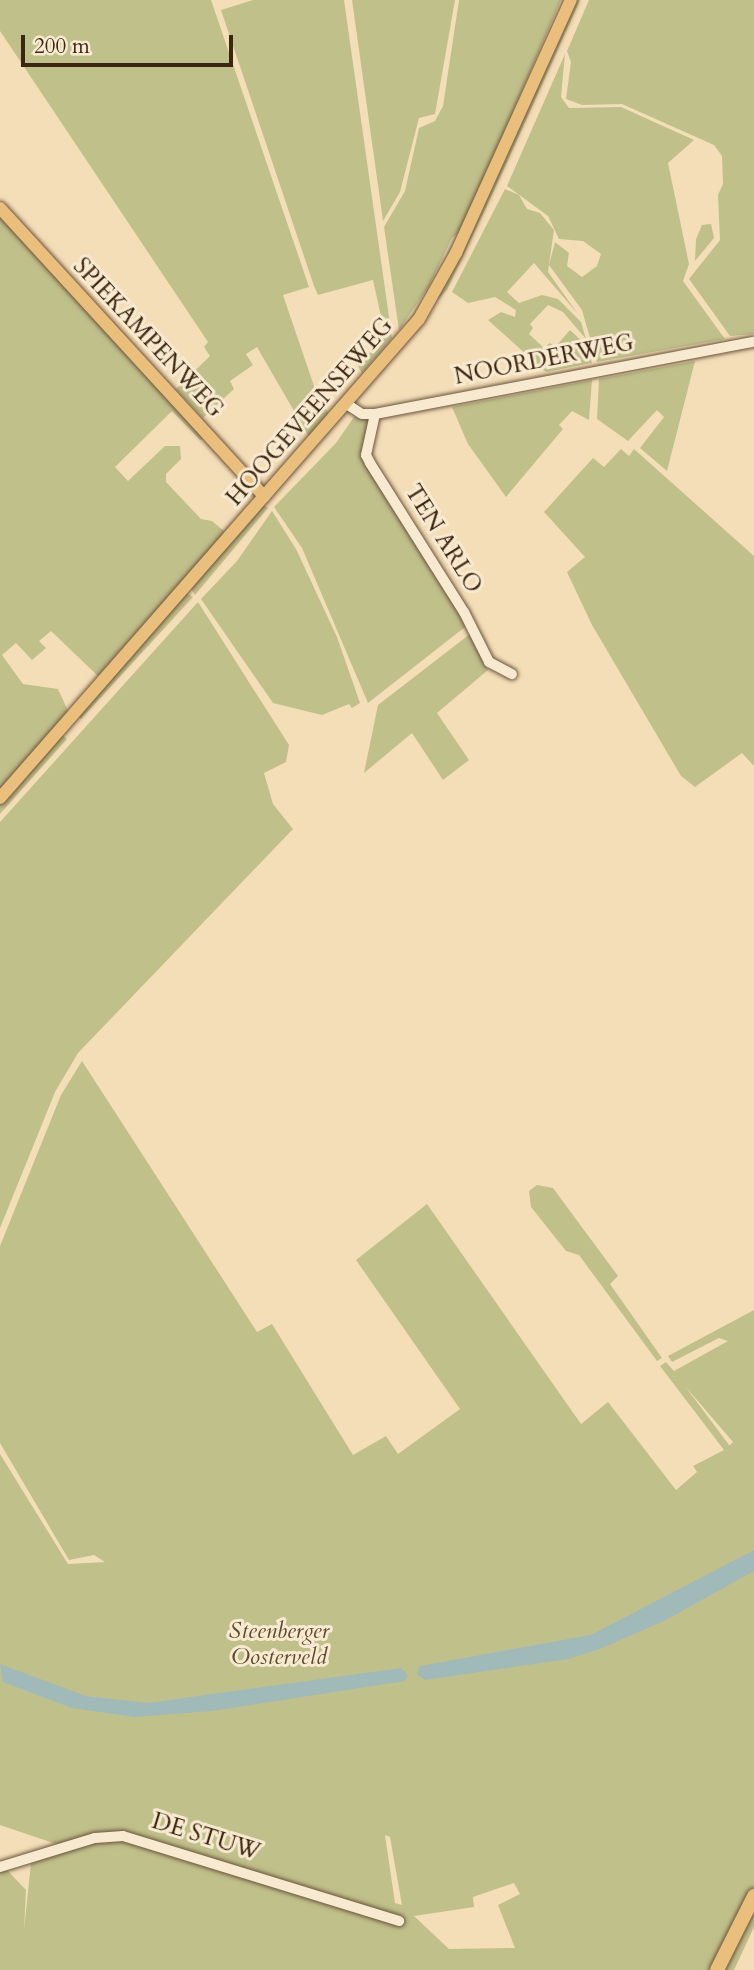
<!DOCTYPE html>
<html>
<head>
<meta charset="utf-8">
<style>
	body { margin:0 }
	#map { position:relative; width:754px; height:1970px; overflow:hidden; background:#f4deb8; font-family:Cardo,serif }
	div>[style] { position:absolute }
	.green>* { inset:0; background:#c0c08b }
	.water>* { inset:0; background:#a0bab9 }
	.roads { filter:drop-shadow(0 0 2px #6b543b) drop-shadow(0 0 2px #6b543b) }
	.minor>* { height:10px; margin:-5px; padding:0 5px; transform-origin:5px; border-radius:5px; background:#f8ead1 }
	.major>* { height:12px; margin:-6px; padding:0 6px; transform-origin:6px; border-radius:6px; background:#eabf7c }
	.highway>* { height:14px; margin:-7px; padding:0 7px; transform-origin:7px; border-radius:7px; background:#eabf7c }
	span { translate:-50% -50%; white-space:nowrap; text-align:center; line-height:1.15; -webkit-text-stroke:6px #f8ead1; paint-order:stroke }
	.street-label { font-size:23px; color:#3d2611 }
	.park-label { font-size:23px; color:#5e4c30; font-style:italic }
	.scale { position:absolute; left:21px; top:35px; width:212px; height:32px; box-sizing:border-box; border:4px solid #3d2611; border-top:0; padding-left:9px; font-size:21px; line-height:24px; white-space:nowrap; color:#3d2611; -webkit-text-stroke:5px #f8ead1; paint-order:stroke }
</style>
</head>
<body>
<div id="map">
	<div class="green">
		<div style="clip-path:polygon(0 0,211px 0,309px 287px,283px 295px,315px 389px,329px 414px,309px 437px,257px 347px,246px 354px,253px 365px,230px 381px,234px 389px,203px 418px,176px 389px,210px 356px,204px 347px,208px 342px,0 31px)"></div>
		<div style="clip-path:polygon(253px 0,344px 0,392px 338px,362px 373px,358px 366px,385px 335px,373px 280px,318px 295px,314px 286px,221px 10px)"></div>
		<div style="clip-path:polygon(352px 0,455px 0,435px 114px,419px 118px,400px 192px,383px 221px)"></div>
		<div style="clip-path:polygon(459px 0,561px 0,462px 230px,452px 238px,429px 286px,399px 330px,384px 227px,405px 191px,419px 128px,435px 121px,443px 106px)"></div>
		<div style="clip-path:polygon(574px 0,580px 0,504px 169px,447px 290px,434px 303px)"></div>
		<div style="clip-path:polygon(589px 0,754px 0,754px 334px,730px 336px,689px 279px,720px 240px,718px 195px,723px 184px,722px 156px,714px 145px,622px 104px,582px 105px,566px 99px,571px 62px,567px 51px)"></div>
		<div style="clip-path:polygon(565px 54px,561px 97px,569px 108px,621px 107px,694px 140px,668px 163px,689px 264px,683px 281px,725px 339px,597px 362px,582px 310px,549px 265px,555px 242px,569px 253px,567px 266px,582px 277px,597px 266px,601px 254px,583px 241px,559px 239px,548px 216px,507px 186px)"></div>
		<div style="clip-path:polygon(505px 189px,519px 195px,527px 209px,540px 213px,554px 230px,548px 272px,578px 314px,534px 263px,507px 292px,519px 303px,542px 295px,558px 299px,581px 322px,586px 339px,563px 312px,548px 305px,530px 324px,533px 328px,529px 334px,544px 348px,550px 343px,555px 347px,570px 330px,587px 346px,592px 363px,546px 372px,488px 320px,501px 312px,515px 317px,516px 310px,495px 297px,468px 303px,452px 292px)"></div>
		<div style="clip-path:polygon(0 214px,208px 438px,200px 440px,172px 411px,115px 467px,128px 481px,165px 446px,180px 446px,181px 459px,166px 474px,166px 482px,201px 519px,212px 521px,225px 532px,98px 676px,51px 631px,39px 641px,46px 648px,32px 660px,16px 643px,2px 655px,23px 684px,58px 689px,69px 713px,0 791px)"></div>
		<div style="clip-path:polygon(711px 224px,714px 238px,695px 261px,696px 239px,702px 225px)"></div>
		<div style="clip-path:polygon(695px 361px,667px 471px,640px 448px,664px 417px,657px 410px,628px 441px,597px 419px,599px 379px)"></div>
		<div style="clip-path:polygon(592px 380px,589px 420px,572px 411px,559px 425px,563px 429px,506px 497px,468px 444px,452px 407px)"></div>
		<div style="clip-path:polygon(354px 417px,368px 420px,364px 455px,467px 620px,465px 627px,368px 703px,302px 548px,274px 507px,336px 443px)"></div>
		<div style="clip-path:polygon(621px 449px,629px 456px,634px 449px,754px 556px,754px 766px,742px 753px,695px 787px,681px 776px,592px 625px,567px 572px,585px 557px,544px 512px,593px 458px,604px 467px)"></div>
		<div style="clip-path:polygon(264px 505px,268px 508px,195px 595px,190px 587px)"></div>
		<div style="clip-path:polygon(272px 511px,296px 549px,337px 637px,360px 703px,352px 708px,349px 704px,322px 715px,273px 703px,201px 599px,237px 561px)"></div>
		<div style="clip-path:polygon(185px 592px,193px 597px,81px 719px,78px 716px)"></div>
		<div style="clip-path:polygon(198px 602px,289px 745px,286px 762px,264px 773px,273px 804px,293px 829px,78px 1053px,55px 1092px,0 1228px,0 822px)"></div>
		<div style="clip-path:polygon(470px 634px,488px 670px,437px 713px,469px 760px,443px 780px,412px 733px,364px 773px,378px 705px)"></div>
		<div style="clip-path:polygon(61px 734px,67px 739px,0 814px,0 803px)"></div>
		<div style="clip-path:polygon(evenodd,82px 1061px,257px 1332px,272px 1324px,353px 1455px,386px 1436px,398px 1454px,460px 1409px,356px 1260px,427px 1204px,581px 1424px,608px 1402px,676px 1490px,697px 1472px,693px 1466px,724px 1450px,660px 1366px,666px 1362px,674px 1371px,728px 1341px,719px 1338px,672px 1362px,668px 1356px,754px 1310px,754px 1887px,713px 1970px,0 1970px,0 1870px,6px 1869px,26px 1890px,24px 1930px,31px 1863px,71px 1849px,0 1825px,0 1454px,68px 1564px,105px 1562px,94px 1555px,69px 1560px,0 1443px,0 1246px,61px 1095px,82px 1061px,685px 1386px,733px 1442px,730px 1445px,729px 1445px,685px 1386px,82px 1061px,385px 1835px,390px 1837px,402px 1905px,395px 1903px,385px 1835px,82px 1061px,514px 1883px,520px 1894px,498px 1905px,515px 1948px,449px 1949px,414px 1916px,474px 1907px,473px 1897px,514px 1883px)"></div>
		<div style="clip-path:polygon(537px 1185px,553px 1188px,618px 1276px,610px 1284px,662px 1358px,657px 1361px,579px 1255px,566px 1251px,531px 1207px,529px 1191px)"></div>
		<div style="clip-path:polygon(754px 1909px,754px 1927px,734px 1970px,724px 1970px)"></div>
	</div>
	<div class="water">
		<div style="clip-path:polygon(754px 1550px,754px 1571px,664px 1621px,600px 1649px,568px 1659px,425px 1680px,417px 1674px,420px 1666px,591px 1635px)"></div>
		<div style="clip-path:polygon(0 1664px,86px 1696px,148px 1703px,401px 1668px,408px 1675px,405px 1681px,212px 1711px,134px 1717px,72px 1708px,3px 1682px)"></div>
	</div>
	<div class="roads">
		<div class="minor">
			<div style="left:345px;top:403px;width:20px;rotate:33deg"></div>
			<div style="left:362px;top:414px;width:13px"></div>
			<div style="left:375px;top:414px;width:386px;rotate:-10.8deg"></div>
			<div style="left:375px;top:414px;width:42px;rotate:102.4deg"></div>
			<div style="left:366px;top:455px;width:9px;rotate:63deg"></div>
			<div style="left:370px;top:463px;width:176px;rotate:57.8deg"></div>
			<div style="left:464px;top:612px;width:56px;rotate:63.4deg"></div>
			<div style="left:489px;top:662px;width:26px;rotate:28deg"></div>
			<div style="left:0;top:1867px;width:99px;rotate:-17deg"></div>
			<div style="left:95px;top:1838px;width:28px;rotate:-4deg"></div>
			<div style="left:123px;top:1836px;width:289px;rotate:17.1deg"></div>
		</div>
		<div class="major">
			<div style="left:0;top:208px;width:391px;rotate:47.5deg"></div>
			<div style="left:0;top:798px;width:636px;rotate:-48.82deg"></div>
			<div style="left:419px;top:319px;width:76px;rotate:-60.7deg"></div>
			<div style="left:456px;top:253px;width:278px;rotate:-65.6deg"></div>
		</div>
		<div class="highway">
			<div style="left:717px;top:1970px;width:83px;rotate:-63.4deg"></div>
		</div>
	</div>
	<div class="street-label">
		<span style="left:148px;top:338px;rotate:47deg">SPIEKAMPENWEG</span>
		<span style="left:544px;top:360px;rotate:-11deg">NOORDERWEG</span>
		<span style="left:310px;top:412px;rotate:-49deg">HOOGEVEENSEWEG</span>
		<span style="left:443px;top:539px;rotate:58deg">TEN ARLO</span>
		<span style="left:206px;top:1837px;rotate:17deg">DE STUW</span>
	</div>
	<div class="park-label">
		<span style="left:279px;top:1644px">Steenberger<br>Oosterveld</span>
	</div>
	<div class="scale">200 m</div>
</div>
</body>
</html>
